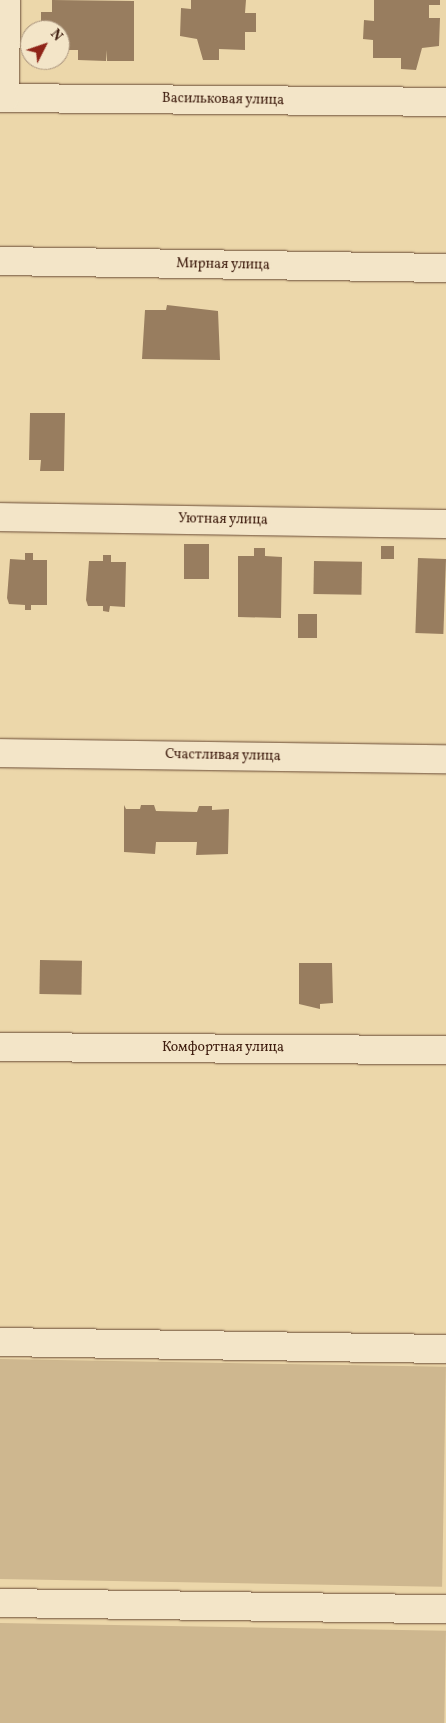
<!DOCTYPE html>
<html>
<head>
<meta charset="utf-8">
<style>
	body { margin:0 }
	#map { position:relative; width:446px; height:1723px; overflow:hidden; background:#ecd7aa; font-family:Vollkorn,serif }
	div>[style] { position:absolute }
	.green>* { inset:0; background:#ceb78f; transform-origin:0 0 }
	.building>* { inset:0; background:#987d5f; transform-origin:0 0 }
	.roads { filter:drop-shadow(0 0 1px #6a4b35) drop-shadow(0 0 1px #6a4b35) }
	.minor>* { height:28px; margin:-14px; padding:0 14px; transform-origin:14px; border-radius:14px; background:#f3e5c8 }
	span { translate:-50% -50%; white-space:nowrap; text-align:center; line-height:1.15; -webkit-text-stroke:4px #f3e5c8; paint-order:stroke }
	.street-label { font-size:14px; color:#3e1c0e }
	.north { position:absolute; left:20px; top:20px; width:50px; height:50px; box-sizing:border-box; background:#f3e5c8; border:1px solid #ab957e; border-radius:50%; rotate:49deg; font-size:14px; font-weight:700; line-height:20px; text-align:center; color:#3e1c0e }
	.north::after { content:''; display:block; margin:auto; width:18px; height:22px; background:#8f2418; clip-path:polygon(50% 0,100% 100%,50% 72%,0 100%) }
</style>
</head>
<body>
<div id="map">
	<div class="green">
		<div style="left:0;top:1359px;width:446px;height:220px;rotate:1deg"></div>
		<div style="left:0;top:1623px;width:446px;height:100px;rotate:1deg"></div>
	</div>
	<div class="building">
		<div style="clip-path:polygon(52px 0,134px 1px,134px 61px,107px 61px,107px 50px,106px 61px,78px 60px,78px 50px,60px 50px,60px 30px,41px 30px,41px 12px,52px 12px)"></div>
		<div style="clip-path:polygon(191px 0,246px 0,245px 13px,256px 13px,256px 32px,245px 32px,245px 50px,219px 49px,219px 60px,203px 60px,197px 39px,180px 36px,181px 8px,191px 9px)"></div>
		<div style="clip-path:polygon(374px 0,440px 0,440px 5px,429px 5px,429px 18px,440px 18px,439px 46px,422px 48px,416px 70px,401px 69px,401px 58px,373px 58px,373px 40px,363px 39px,364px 20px,374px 21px)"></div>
		<div style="clip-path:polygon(167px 305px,218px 311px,220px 360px,142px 359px,145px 310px,166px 310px)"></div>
		<div style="clip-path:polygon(30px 413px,65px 413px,64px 471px,40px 471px,41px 460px,29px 460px)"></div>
		<div style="left:184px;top:544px;width:25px;height:35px"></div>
		<div style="left:381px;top:546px;width:13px;height:13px"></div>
		<div style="clip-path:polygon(254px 548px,265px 548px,265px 556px,282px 557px,281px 618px,238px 617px,238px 556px,254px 556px)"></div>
		<div style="clip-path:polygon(25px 553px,33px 553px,33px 560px,47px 560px,47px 605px,31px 605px,31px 610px,25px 610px,25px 605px,9px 604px,7px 598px,10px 559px,25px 560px)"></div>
		<div style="clip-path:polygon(103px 555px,111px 555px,111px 562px,126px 562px,125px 607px,110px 606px,109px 612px,103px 611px,103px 606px,88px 606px,86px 600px,89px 561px,103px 561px)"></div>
		<div style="left:418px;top:558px;width:28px;height:75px;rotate:2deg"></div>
		<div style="left:314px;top:561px;width:48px;height:33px;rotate:1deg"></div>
		<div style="left:298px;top:614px;width:19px;height:24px"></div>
		<div style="clip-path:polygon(124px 805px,126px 809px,140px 809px,141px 805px,154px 805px,156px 811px,197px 812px,199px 806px,212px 806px,212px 810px,229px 809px,228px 854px,196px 855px,197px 842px,156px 842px,155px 854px,124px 852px)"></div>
		<div style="left:40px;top:960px;width:42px;height:34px;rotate:1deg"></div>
		<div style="clip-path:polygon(299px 963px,332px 963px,333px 1003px,320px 1004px,320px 1009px,299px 1004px)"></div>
	</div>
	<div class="roads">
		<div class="minor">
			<div style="left:0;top:98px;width:446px;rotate:0.5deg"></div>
			<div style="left:5px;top:98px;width:98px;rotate:-89.4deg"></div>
			<div style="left:0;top:261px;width:446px;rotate:0.9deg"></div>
			<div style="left:0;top:517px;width:446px;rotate:0.9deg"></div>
			<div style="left:0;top:753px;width:446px;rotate:0.8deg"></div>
			<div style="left:0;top:1047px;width:446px;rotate:0.4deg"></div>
			<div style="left:0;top:1342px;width:446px;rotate:0.9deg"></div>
			<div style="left:0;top:1603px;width:446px;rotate:0.8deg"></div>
		</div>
	</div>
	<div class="street-label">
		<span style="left:223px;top:100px;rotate:1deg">Васильковая улица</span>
		<span style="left:223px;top:265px;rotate:1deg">Мирная улица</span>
		<span style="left:223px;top:520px;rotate:1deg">Уютная улица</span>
		<span style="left:223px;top:756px;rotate:1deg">Счастливая улица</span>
		<span style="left:223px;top:1048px">Комфортная улица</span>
	</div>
	<div class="north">N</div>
</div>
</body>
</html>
